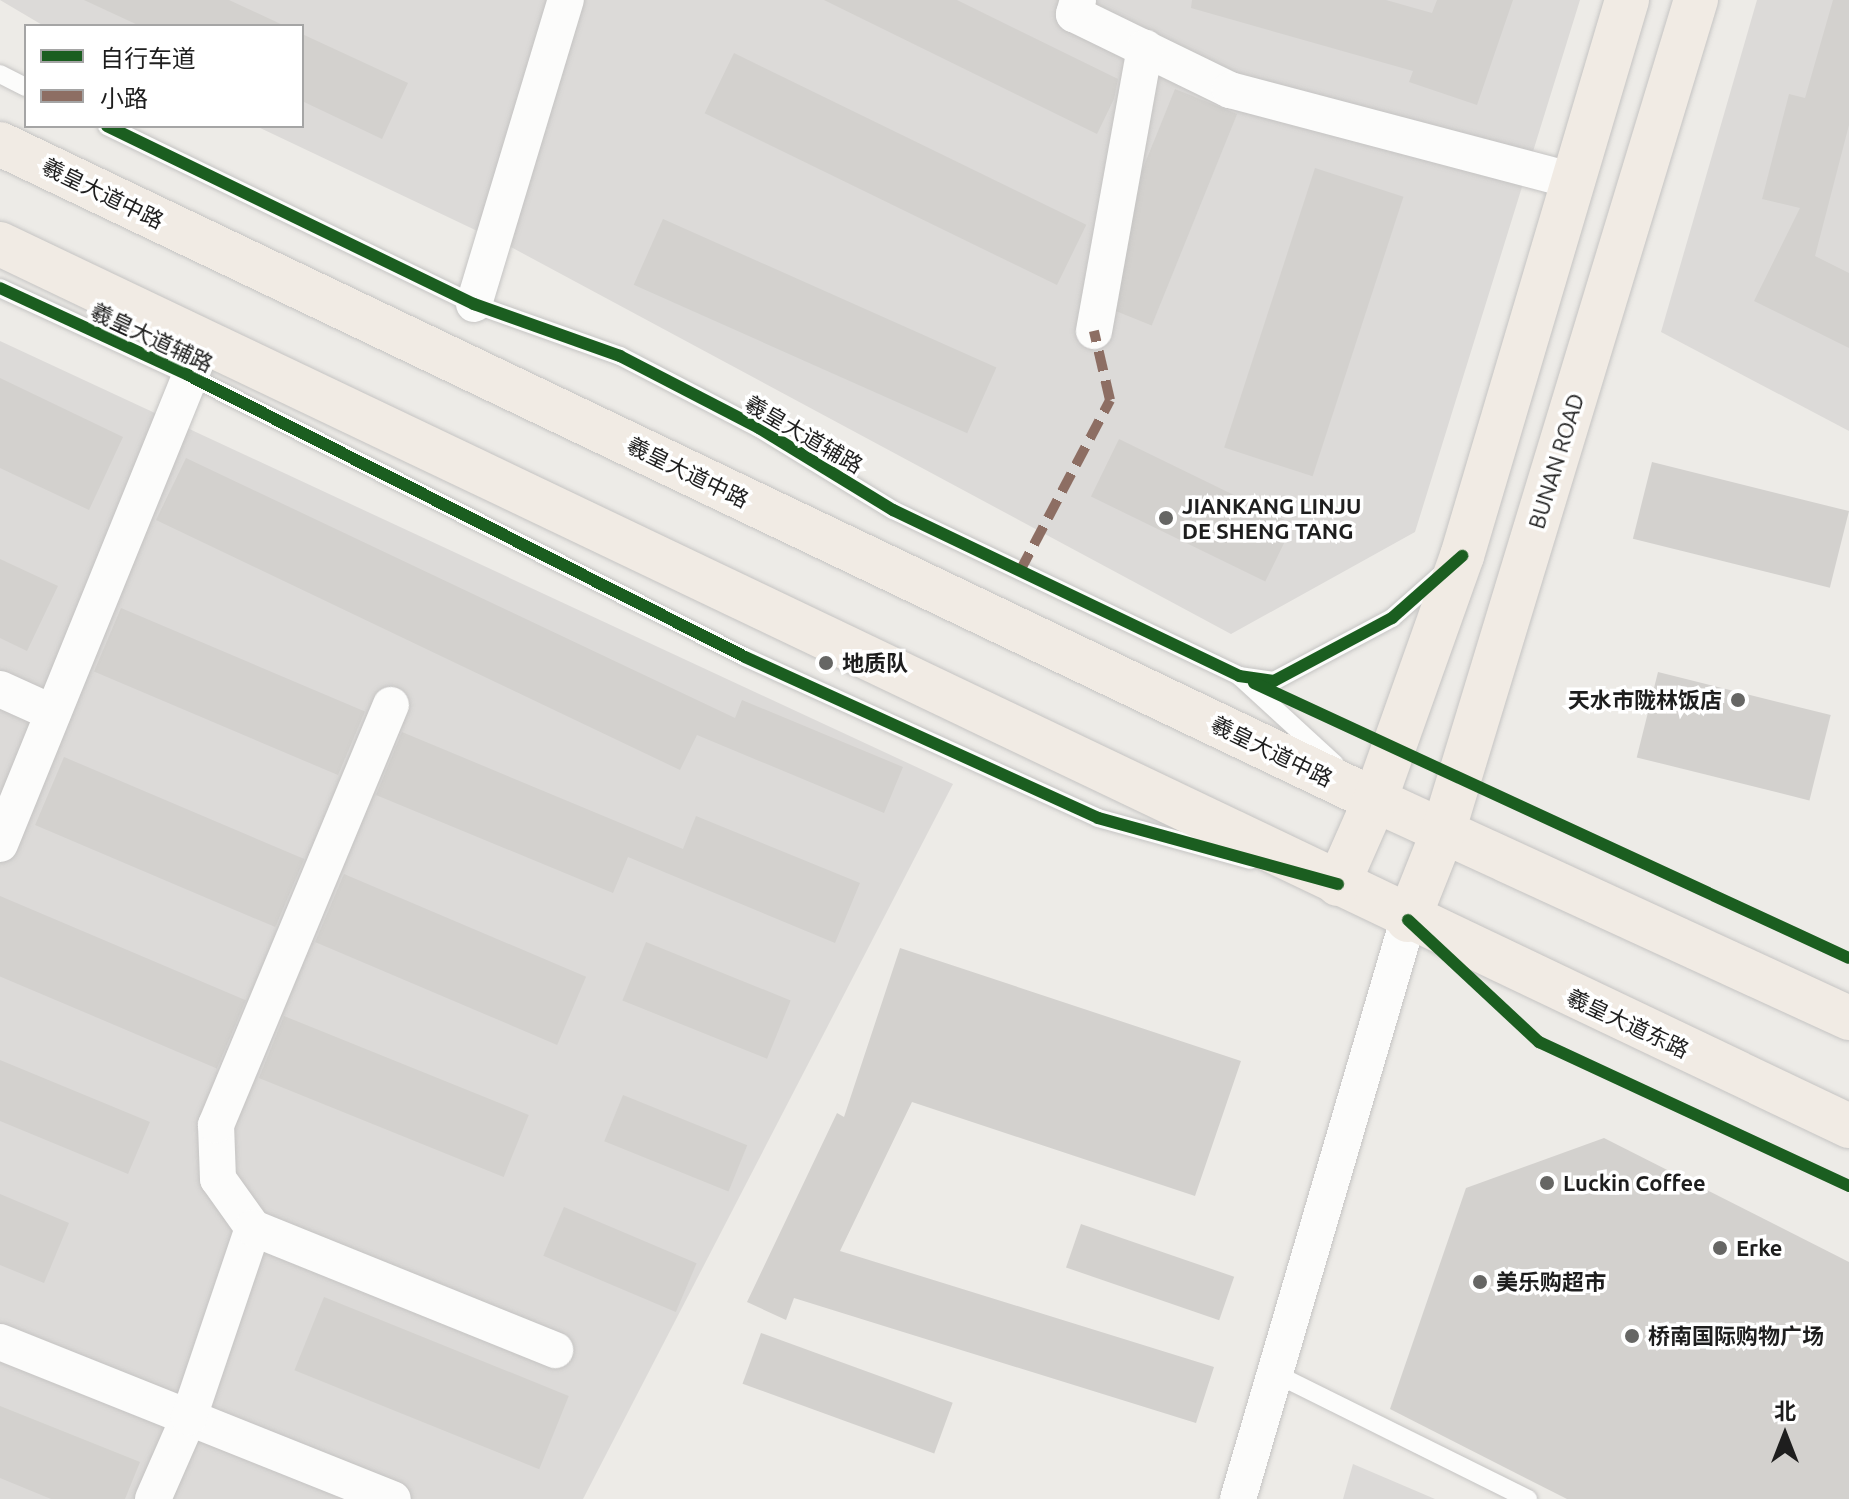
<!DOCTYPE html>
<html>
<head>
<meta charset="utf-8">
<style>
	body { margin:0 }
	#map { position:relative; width:1849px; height:1499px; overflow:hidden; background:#edebe7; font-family:Ubuntu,"Noto Sans SC",sans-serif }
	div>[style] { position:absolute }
	.residential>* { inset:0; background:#dcdad8 }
	.building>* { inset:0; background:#d3d1ce; transform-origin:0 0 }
	.roads { filter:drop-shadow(0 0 2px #c5c4c3) drop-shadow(0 0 2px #c5c4c3) }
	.lane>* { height:18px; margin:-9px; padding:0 9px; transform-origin:9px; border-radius:9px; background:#fcfcfb }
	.street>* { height:36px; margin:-18px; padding:0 18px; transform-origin:18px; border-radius:18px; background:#fcfcfb }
	.primary>* { height:44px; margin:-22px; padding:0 22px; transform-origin:22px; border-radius:22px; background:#f1ebe4 }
	.quiet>* { height:10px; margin-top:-5px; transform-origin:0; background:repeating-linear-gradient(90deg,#8d6e63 0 20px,transparent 0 30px) }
	.cycleway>* { height:12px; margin:-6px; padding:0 6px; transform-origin:6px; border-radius:6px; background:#1b5e20 }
	.dots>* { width:22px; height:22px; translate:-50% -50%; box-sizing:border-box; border:4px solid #fff; border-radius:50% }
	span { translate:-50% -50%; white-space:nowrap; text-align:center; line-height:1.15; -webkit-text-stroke:7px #fff; paint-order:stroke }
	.street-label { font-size:22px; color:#1e1e1e }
	.poi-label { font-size:22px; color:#1e1e1e; font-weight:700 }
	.left { translate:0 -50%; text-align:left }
	.right { translate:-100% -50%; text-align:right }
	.legend { position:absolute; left:24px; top:24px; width:280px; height:104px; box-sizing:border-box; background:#fff; border:2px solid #a5a5a5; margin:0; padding:10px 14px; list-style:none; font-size:24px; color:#1e1e1e }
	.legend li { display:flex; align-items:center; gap:16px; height:40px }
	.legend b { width:40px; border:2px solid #a5a5a5 }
	.north { position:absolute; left:1745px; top:1395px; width:80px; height:80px; -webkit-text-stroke:6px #fff; paint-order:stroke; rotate:0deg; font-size:22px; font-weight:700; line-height:32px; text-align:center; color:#1e1e1e }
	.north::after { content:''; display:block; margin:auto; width:28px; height:36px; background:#1e1e1e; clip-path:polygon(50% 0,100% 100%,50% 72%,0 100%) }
</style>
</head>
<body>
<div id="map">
	<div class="residential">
		<div style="clip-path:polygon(0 0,1580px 0,1415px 532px,1231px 634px,509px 246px,256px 126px,302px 126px,302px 26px,44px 26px)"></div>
		<div style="clip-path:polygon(1757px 0,1849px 0,1849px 431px,1661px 332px)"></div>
		<div style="clip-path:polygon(0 341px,953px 784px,583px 1499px,0 1499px)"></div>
		<div style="clip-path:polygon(1353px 1464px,1435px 1499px,1343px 1499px)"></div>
	</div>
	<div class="building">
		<div style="clip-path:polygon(84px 0,229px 0,285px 26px,140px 26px)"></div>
		<div style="clip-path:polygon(824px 0,957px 0,1118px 79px,1114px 99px,1097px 134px)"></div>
		<div style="clip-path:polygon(1192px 0,1386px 0,1432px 13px,1437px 0,1513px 0,1477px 105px,1409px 82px,1413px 71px,1191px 8px)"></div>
		<div style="clip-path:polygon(1833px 0,1849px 0,1849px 125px,1815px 256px,1849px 273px,1849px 348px,1754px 301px,1800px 208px,1762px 199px,1789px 94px,1805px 98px)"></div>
		<div style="clip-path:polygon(302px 34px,408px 83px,382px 139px,302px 101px)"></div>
		<div style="left:734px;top:53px;width:392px;height:67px;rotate:26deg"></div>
		<div style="left:1175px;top:89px;width:67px;height:228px;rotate:22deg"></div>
		<div style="left:1315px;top:168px;width:93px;height:294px;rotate:18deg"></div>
		<div style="left:663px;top:219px;width:365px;height:72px;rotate:24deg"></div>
		<div style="clip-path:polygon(0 378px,123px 437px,89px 510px,0 468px)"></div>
		<div style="left:1119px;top:439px;width:194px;height:64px;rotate:26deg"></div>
		<div style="clip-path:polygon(186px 458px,735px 718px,742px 700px,903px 767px,884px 813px,697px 735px,680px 770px,156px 520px)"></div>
		<div style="left:1652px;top:462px;width:203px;height:79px;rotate:14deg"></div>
		<div style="clip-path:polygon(0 559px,58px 586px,27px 651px,0 638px)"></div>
		<div style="left:121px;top:608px;width:265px;height:69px;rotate:23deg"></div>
		<div style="left:1658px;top:672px;width:178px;height:88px;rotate:14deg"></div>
		<div style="clip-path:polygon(402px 732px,683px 849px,696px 816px,860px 883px,835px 943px,628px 857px,613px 893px,376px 795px)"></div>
		<div style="left:64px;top:757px;width:261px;height:74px;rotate:23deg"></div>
		<div style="left:344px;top:874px;width:263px;height:74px;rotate:23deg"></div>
		<div style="left:0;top:896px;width:267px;height:74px;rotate:23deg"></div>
		<div style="left:646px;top:942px;width:156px;height:63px;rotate:22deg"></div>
		<div style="clip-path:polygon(900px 948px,1241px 1061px,1195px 1196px,912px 1102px,840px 1251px,1214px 1367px,1196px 1423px,794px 1298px,786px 1320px,747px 1302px,837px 1113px,844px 1117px)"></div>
		<div style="left:284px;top:1016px;width:264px;height:67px;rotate:22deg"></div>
		<div style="clip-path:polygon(0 1060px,150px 1122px,128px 1174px,0 1121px)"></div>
		<div style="left:623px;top:1095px;width:134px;height:50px;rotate:22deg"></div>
		<div style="clip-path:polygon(1604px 1138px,1849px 1262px,1849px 1499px,1567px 1499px,1390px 1409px,1466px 1188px)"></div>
		<div style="clip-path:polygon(0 1194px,69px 1223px,44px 1283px,0 1265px)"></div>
		<div style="left:564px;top:1207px;width:144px;height:53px;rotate:23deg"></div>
		<div style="left:1081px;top:1224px;width:162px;height:46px;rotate:19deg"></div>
		<div style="left:324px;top:1297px;width:264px;height:79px;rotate:22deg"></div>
		<div style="left:761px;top:1333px;width:204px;height:54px;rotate:20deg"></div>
		<div style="clip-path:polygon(0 1406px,140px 1462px,125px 1499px,51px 1499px,0 1478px)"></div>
	</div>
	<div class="roads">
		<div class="lane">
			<div style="left:0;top:74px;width:29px;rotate:27deg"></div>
			<div style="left:107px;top:126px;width:408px;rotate:25.9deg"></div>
			<div style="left:474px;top:304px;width:155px;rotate:19.6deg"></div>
			<div style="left:620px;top:356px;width:157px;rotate:27.4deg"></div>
			<div style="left:759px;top:428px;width:157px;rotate:31.5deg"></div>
			<div style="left:893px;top:510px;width:384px;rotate:25.6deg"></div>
			<div style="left:1239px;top:676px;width:35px;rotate:8deg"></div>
			<div style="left:1274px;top:681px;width:134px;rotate:-28.1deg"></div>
			<div style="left:1392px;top:618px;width:71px;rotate:-41.6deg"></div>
			<div style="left:0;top:288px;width:207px;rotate:24.8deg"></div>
			<div style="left:188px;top:375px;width:624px;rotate:26.85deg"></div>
			<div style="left:745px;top:657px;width:388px;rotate:24.5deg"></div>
			<div style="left:1098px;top:818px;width:158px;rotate:15.4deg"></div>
			<div style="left:1239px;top:676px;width:130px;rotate:42.5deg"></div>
			<div style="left:1272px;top:1372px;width:286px;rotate:26.4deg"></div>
		</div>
		<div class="street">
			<div style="left:1078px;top:0;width:15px;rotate:106deg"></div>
			<div style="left:1074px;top:14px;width:174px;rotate:26deg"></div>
			<div style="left:1230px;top:90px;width:356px;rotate:14.8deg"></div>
			<div style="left:474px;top:304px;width:318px;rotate:-73.2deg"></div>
			<div style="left:1094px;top:331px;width:288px;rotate:-79.8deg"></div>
			<div style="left:0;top:689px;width:58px;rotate:24.4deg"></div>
			<div style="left:0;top:844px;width:542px;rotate:-67.88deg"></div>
			<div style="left:253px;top:1228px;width:60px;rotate:-125.5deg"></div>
			<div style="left:218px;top:1179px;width:54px;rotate:-92.1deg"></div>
			<div style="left:216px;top:1125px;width:455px;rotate:-67.4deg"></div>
			<div style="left:0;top:1342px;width:423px;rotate:21.8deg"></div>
			<div style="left:153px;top:1499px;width:90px;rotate:-66.3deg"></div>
			<div style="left:189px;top:1417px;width:200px;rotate:-71.3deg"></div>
			<div style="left:253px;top:1228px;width:326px;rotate:22deg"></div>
			<div style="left:1238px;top:1499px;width:603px;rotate:-73.64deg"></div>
		</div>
		<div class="primary">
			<div style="left:0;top:144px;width:1523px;rotate:25.51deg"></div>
			<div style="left:1375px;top:800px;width:522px;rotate:24.7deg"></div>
			<div style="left:0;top:244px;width:2049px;rotate:25.5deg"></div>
			<div style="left:1338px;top:884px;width:92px;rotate:-66.2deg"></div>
			<div style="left:1375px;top:800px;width:259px;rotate:-70.4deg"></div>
			<div style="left:1462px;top:556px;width:580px;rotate:-73.47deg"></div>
			<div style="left:1408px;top:920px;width:95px;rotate:-68.3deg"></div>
			<div style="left:1443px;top:832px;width:870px;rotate:-73.09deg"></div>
		</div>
	</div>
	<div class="quiet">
		<div style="left:1020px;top:571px;width:193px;rotate:-62.2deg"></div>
		<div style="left:1110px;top:400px;width:71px;rotate:-103.1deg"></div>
	</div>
	<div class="cycleway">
		<div style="left:107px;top:126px;width:408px;rotate:25.9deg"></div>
		<div style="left:474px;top:304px;width:155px;rotate:19.6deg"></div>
		<div style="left:620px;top:356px;width:157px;rotate:27.4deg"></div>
		<div style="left:759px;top:428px;width:157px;rotate:31.5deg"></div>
		<div style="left:893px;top:510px;width:384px;rotate:25.6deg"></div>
		<div style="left:1239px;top:676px;width:35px;rotate:8deg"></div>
		<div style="left:1274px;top:681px;width:134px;rotate:-28.1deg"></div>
		<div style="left:1392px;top:618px;width:94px;rotate:-41.5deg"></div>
		<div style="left:0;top:288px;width:207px;rotate:24.8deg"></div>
		<div style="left:188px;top:375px;width:624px;rotate:26.85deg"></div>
		<div style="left:745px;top:657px;width:388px;rotate:24.5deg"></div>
		<div style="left:1098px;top:818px;width:249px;rotate:15.4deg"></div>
		<div style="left:1254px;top:683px;width:655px;rotate:24.81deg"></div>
		<div style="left:1408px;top:920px;width:179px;rotate:43deg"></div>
		<div style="left:1539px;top:1042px;width:342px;rotate:24.9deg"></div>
	</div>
	<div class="dots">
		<div style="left:1166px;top:518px;background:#666664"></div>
		<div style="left:826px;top:663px;background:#666664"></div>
		<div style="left:1738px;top:700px;background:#666664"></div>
		<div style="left:1547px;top:1183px;background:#666664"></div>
		<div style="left:1720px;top:1248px;background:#666664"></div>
		<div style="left:1480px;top:1282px;background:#666664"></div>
		<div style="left:1632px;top:1336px;background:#666664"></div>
	</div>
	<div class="street-label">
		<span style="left:103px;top:193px;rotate:26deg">羲皇大道中路</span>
		<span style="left:152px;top:337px;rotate:25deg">羲皇大道辅路</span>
		<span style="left:804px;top:434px;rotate:30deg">羲皇大道辅路</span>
		<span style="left:1556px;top:461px;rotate:-73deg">BUNAN ROAD</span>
		<span style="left:688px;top:472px;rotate:26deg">羲皇大道中路</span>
		<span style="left:1272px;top:751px;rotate:26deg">羲皇大道中路</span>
		<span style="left:1628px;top:1023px;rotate:25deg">羲皇大道东路</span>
	</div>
	<div class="poi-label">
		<span class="left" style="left:1182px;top:518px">JIANKANG LINJU<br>DE SHENG TANG</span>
		<span class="left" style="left:842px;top:663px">地质队</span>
		<span class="right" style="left:1722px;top:700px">天水市陇林饭店</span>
		<span class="left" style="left:1563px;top:1183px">Luckin Coffee</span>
		<span class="left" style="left:1736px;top:1248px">Erke</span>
		<span class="left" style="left:1496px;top:1282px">美乐购超市</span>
		<span class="left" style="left:1648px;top:1336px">桥南国际购物广场</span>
	</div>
	<ul class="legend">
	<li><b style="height:10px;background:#1b5e20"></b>自行车道</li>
	<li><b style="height:10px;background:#8d6e63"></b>小路</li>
	</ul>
	<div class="north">北</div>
</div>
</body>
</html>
